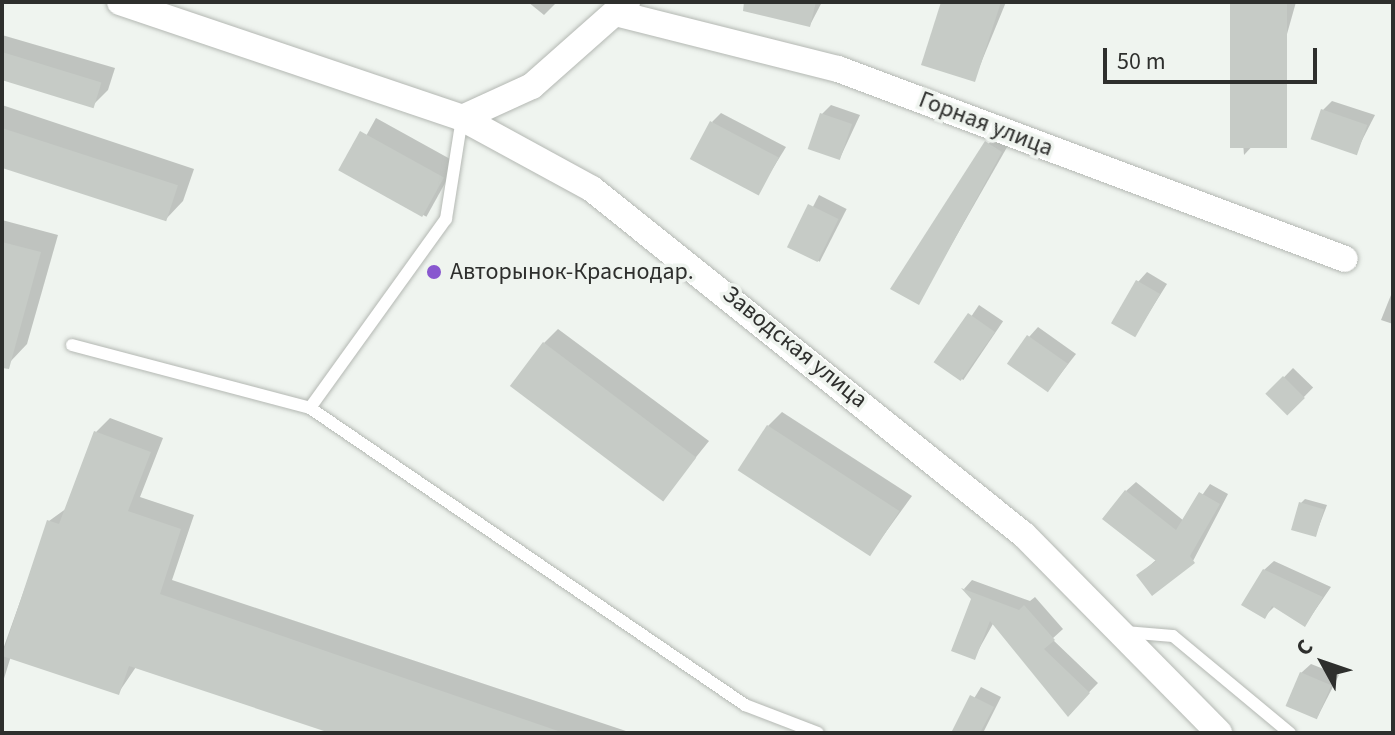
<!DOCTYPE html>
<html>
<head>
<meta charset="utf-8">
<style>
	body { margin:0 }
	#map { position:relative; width:1395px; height:735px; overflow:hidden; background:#eff4ef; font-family:"Source Sans 3",sans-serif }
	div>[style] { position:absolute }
	.shadow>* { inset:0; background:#0003; transform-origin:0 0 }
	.building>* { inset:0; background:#c6cbc6; transform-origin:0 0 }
	.roads { filter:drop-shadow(0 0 2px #b4b8b3) drop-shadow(0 0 2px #b4b8b3) }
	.lane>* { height:12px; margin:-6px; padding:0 6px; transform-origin:6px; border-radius:6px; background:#fff }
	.street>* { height:26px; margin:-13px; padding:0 13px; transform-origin:13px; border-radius:13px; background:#fff }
	.dots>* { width:22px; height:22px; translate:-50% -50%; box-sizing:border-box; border:4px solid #eff4ef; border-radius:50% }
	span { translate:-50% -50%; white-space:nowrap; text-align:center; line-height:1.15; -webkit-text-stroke:7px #eff4ef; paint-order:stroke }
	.street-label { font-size:24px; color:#2e2f2d }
	.poi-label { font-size:24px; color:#2e2f2d }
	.left { translate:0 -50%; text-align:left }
	.frame { position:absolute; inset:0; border:4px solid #2e2f2d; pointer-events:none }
	.north { position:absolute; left:1283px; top:623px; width:80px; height:80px; -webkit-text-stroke:6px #eff4ef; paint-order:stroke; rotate:310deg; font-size:22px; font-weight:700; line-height:32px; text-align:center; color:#2e2f2d }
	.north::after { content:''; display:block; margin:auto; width:28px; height:36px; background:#2e2f2d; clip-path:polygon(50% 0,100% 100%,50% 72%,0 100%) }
	.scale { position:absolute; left:1103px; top:48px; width:214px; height:36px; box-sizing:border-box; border:4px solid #2e2f2d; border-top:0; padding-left:10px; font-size:24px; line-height:28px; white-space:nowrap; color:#2e2f2d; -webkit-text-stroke:6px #eff4ef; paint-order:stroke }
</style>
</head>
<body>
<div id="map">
	<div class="shadow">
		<div style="clip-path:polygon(528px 2px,557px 2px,544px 15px)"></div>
		<div style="clip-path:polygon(761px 2px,822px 2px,810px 25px)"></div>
		<div style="clip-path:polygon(943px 2px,1006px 2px,974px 80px)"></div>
		<div style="clip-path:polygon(1232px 2px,1296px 2px,1257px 141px,1244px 155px)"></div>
		<div style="clip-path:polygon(2px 35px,115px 68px,108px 90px,94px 104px,2px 77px)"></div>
		<div style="clip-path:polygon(1332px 101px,1375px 115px,1356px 152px,1323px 110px)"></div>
		<div style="clip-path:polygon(2px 105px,194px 169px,183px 201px,166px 219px,2px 164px)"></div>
		<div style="clip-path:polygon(831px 105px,860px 115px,840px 158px,822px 114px)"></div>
		<div style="clip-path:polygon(721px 113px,786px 147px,759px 191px,712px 122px)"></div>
		<div style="left:376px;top:118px;width:92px;height:62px;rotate:29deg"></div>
		<div style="clip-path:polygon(996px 133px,1010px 142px,918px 303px,892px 288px)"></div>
		<div style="left:819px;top:195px;width:31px;height:59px;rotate:27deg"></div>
		<div style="clip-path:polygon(2px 220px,58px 235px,27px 344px,10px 362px,2px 360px)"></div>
		<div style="clip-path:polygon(1147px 272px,1167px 284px,1135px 335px,1138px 282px)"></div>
		<div style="clip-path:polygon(1393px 290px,1393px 324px,1381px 320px)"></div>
		<div style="left:979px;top:305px;width:29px;height:71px;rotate:34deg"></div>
		<div style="clip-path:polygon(1038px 327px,1076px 354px,1048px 390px,1029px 337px)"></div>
		<div style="clip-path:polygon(558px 329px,709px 441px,664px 497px,544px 343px)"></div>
		<div style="left:1293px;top:368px;width:28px;height:36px;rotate:44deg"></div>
		<div style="clip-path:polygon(782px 412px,912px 496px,870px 554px,768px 426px)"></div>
		<div style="clip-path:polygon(110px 418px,163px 438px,140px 497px,194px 515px,172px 580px,632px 733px,336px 733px,136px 667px,119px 692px,11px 656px,2px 685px,2px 652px,49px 521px,67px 508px,96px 432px)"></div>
		<div style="clip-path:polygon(1136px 482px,1184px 521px,1210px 484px,1228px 494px,1193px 561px,1139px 575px,1157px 559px,1126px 491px)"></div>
		<div style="clip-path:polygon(1305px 499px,1327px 505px,1316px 534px,1301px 503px)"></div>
		<div style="clip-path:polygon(1274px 561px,1331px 587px,1305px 625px,1275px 606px,1264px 617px,1264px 570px)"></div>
		<div style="clip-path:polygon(972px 580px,1030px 601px,1035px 597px,1063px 629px,1052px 639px,1098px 683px,1068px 714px,994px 622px,974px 658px,973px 599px,964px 589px)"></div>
		<div style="clip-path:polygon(1311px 664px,1339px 675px,1318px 716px,1301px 673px)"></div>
		<div style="clip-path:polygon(981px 687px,1001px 697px,983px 733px,953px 733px)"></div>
	</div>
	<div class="building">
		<div style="clip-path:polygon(744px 2px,816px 2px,810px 27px,743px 11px)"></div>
		<div style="clip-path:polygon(941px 2px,1001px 2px,975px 82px,921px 65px)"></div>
		<div style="left:1230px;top:2px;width:57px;height:146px"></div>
		<div style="left:2px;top:52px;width:104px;height:27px;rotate:17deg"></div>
		<div style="left:1321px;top:109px;width:49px;height:32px;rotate:19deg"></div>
		<div style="left:820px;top:113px;width:34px;height:38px;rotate:19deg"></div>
		<div style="left:710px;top:121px;width:78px;height:43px;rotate:28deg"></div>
		<div style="left:2px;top:128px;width:185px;height:38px;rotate:18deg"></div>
		<div style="left:360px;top:131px;width:96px;height:45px;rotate:29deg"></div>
		<div style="clip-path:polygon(985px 141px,1002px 152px,919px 305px,890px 289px)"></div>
		<div style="left:808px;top:204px;width:34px;height:48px;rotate:26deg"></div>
		<div style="clip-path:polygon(2px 242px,41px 252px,9px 369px,2px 368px)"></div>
		<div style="left:1136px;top:280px;width:28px;height:50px;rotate:30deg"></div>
		<div style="left:968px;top:313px;width:33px;height:60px;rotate:35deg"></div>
		<div style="left:1027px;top:335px;width:50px;height:35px;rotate:35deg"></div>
		<div style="left:543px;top:342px;width:192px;height:55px;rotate:37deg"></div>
		<div style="left:1283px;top:376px;width:31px;height:25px;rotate:45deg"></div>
		<div style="left:767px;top:425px;width:158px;height:54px;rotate:33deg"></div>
		<div style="clip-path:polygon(94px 431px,151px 452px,128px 511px,181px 529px,160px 594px,564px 733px,330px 733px,129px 666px,119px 695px,2px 656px,47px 520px,59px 524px)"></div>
		<div style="clip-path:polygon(1125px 490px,1176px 530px,1199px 492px,1220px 504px,1190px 556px,1195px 563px,1152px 596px,1136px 575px,1156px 561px,1102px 519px)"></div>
		<div style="left:1299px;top:502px;width:26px;height:29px;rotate:16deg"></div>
		<div style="clip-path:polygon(1263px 569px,1323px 597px,1305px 627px,1272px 606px,1265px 619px,1241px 605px)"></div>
		<div style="clip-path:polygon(961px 588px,1019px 610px,1024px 605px,1055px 640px,1044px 649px,1090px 693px,1068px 717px,990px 621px,975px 660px,951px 651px,971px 599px)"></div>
		<div style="left:1300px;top:672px;width:34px;height:37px;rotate:23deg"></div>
		<div style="clip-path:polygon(970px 695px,994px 707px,980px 733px,951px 733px)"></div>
	</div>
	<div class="roads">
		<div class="lane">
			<div style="left:72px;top:345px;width:246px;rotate:14.8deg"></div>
			<div style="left:310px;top:408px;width:527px;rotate:34.32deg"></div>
			<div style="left:745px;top:705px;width:78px;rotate:21deg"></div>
			<div style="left:310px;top:408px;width:233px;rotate:-54.3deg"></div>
			<div style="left:446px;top:219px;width:102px;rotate:-81deg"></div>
			<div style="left:1125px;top:632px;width:48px;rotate:4.8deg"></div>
			<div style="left:1173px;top:636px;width:152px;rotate:39.7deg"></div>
		</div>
		<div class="street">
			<div style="left:120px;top:2px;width:361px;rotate:18.7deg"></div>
			<div style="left:462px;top:118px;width:148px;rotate:28.6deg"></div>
			<div style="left:592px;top:189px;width:553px;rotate:38.69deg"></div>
			<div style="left:1024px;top:535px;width:278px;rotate:45.4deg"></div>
			<div style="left:619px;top:14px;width:226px;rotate:14.1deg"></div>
			<div style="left:838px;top:69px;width:541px;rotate:20.54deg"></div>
			<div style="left:462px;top:118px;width:77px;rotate:-24.6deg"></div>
			<div style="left:532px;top:86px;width:127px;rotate:-41.5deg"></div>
		</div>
	</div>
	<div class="dots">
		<div style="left:434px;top:272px;background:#8857cf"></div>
	</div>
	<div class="street-label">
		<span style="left:986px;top:124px;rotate:21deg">Горная улица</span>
		<span style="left:795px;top:347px;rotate:39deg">Заводская улица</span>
	</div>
	<div class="poi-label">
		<span class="left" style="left:450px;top:272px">Авторынок-Краснодар.</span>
	</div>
	<div class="frame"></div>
	<div class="north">С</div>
	<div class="scale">50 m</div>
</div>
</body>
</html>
